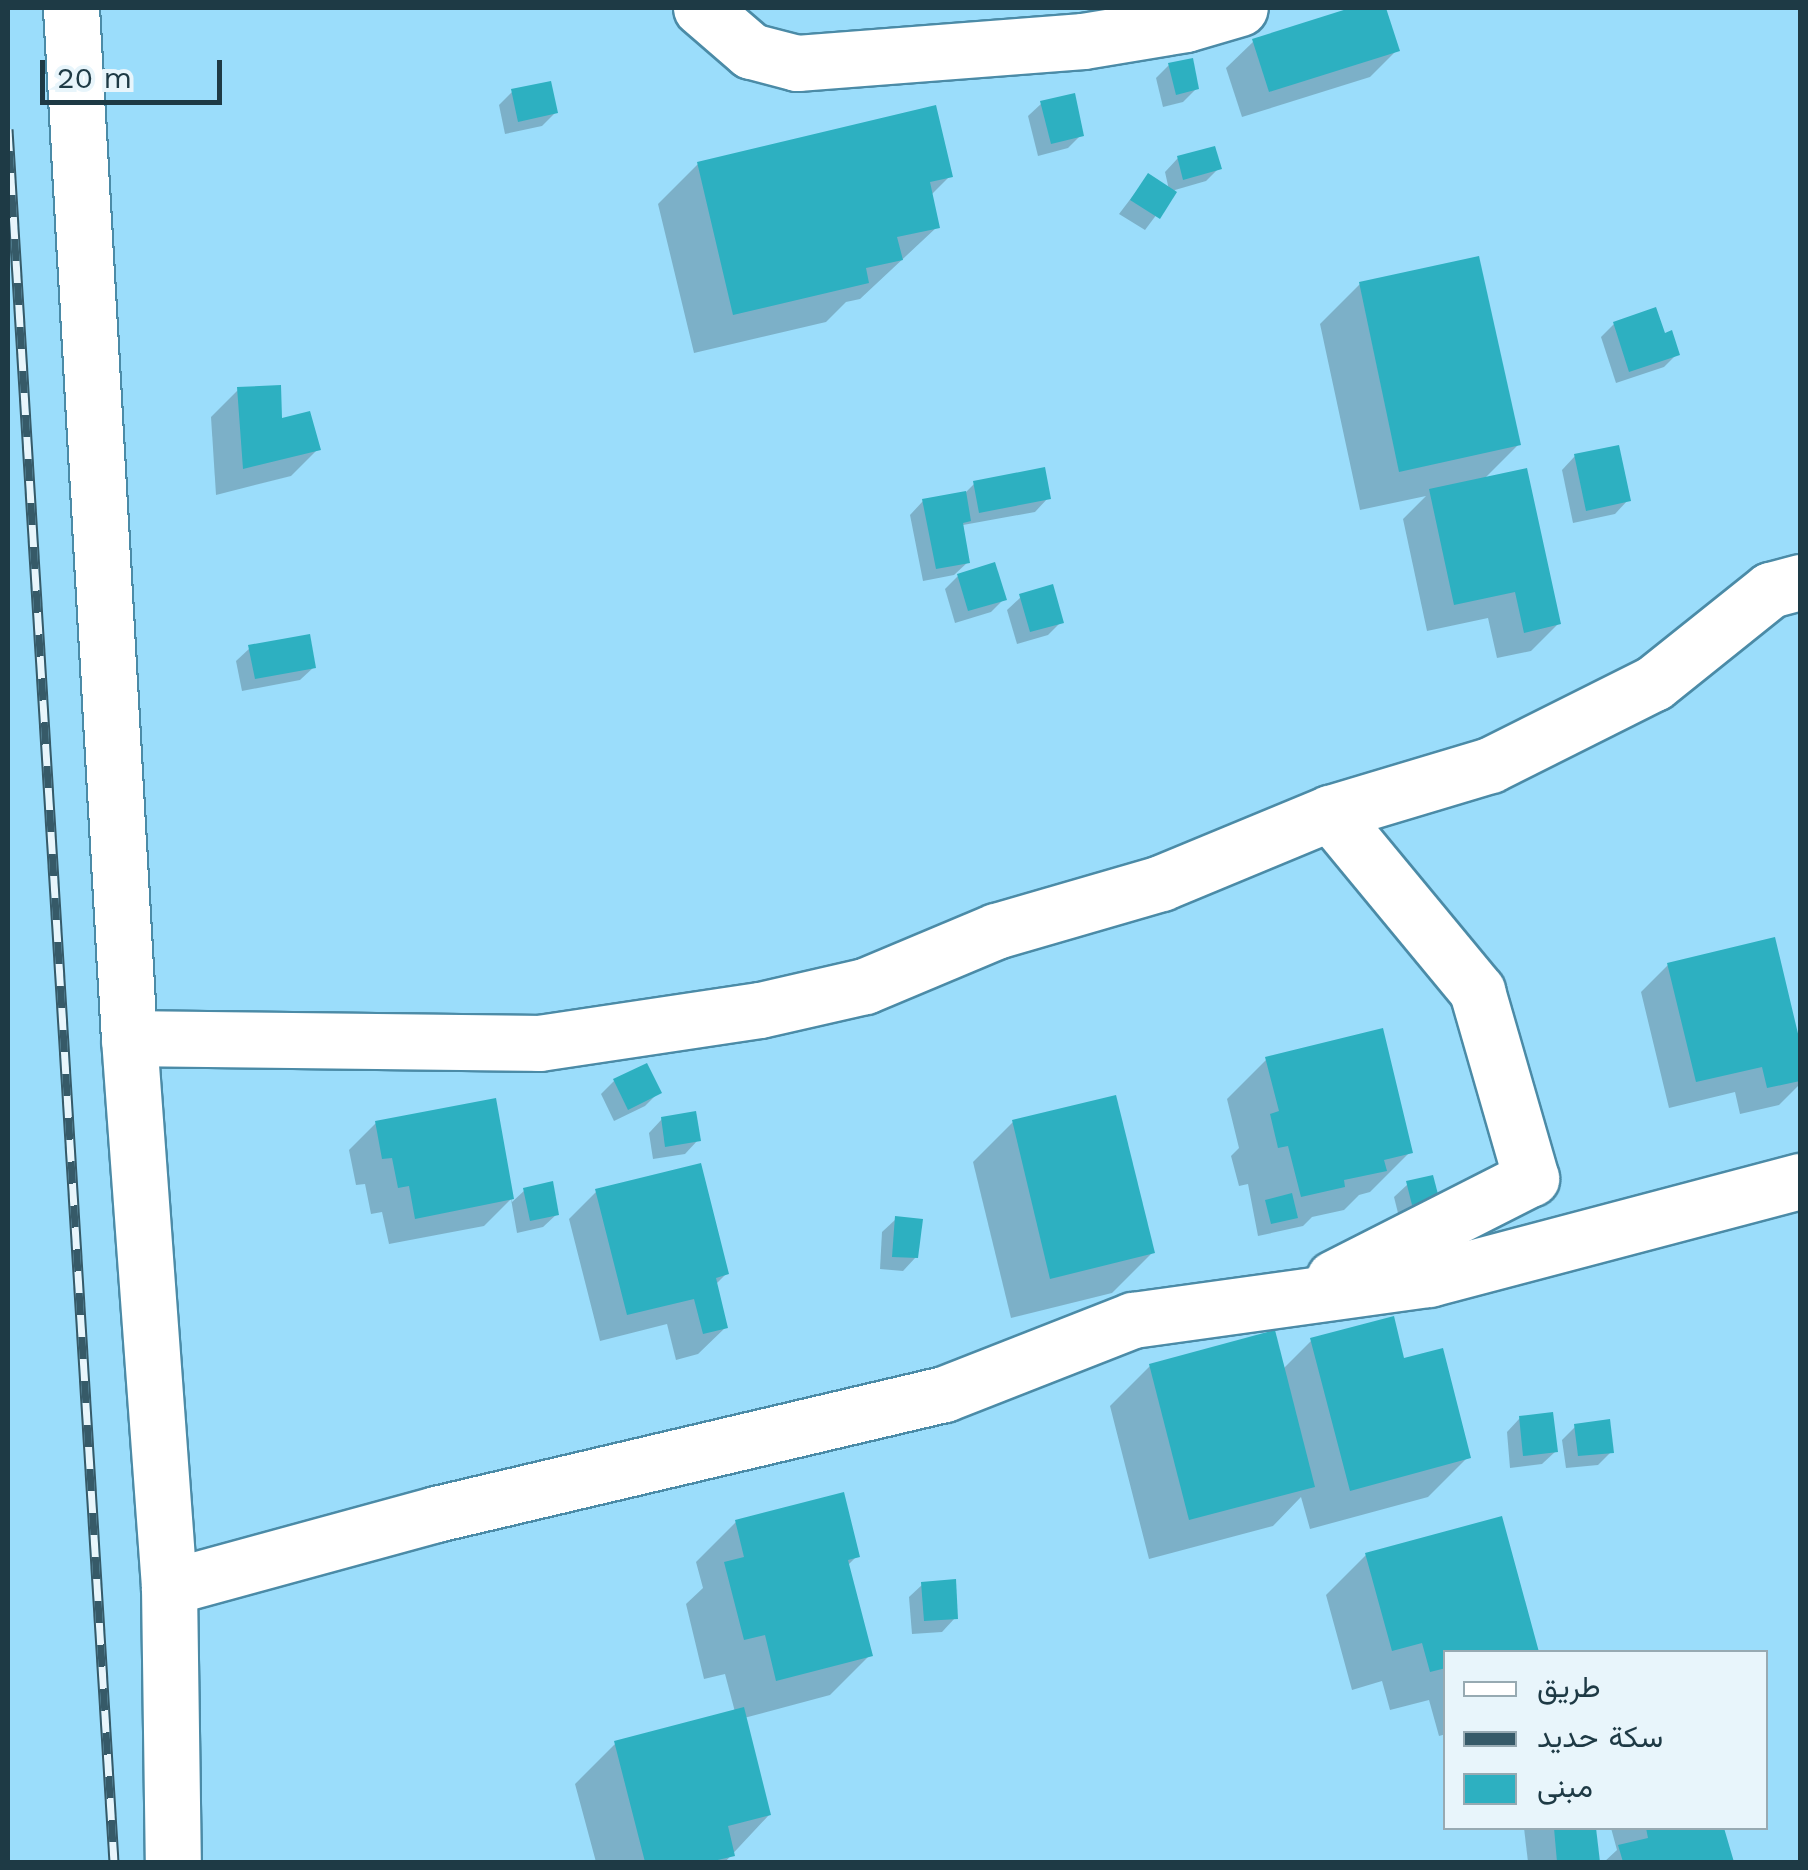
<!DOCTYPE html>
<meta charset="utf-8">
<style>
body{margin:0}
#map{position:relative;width:1808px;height:1870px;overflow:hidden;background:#9bddfb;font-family:"Work Sans",Vazirmatn,sans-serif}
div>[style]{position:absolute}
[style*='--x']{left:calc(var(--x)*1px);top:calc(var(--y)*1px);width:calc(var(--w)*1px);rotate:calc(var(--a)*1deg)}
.shadow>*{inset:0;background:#0003}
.building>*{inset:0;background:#2db0c1}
.roads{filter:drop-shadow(2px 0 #4b8ba7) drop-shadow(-2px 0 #4b8ba7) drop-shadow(0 2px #4b8ba7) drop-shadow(0 -2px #4b8ba7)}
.minor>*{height:55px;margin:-27.5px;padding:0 27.5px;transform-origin:27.5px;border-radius:27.5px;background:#fff}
.rail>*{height:11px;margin-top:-5.5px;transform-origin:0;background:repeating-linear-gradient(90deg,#e8f5fb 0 22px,#365a68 0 44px);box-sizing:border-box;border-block:2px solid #365a68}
span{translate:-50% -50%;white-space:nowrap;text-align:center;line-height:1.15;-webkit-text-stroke:9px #e8f5fb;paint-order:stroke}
.frame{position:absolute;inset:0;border:10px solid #1e3a45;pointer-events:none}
.legend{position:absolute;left:1443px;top:1650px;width:325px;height:180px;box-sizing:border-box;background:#e8f5fb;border:2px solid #97aab2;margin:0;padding:12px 18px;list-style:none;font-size:30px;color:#1e3a45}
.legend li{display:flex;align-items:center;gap:20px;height:50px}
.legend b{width:50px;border:2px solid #97aab2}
.scale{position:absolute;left:40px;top:60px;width:182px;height:45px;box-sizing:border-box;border:5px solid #1e3a45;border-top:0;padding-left:12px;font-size:30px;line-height:35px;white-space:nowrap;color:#1e3a45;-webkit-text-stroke:8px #e8f5fb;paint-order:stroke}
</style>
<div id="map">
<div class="shadow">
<div style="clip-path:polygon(1358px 8px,1383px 8px,1397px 50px,1370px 77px,1242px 117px,1226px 68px,1254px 41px)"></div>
<div style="clip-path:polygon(1169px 65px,1197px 88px,1183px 102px,1163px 107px,1156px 78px)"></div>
<div style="clip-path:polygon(512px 92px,556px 112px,542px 126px,505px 134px,499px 105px)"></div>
<div style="clip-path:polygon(1042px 103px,1081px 135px,1068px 148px,1038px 156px,1028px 116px)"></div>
<div style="clip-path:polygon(1178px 158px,1219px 168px,1206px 181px,1175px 190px,1145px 230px,1119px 214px,1148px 176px,1169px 190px,1165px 172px)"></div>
<div style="clip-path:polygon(698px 164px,950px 176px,930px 196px,937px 227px,860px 299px,846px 302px,826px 322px,694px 353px,658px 204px)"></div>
<div style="clip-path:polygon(1360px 284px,1518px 445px,1483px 480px,1558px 624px,1531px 651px,1497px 658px,1488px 618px,1427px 631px,1403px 519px,1426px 496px,1360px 510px,1320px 324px)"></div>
<div style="clip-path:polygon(1614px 324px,1663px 336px,1677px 354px,1664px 367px,1616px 383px,1601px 337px)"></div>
<div style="clip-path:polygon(238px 390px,318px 449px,291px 476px,216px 495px,211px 417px)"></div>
<div style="clip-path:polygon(1575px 456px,1628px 500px,1615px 514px,1573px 523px,1562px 470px)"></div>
<div style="clip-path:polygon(974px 484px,1048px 498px,1035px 512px,963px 525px,968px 562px,954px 575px,923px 581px,910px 515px,923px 501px,964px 494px)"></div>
<div style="clip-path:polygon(958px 576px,1004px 599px,991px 612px,955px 623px,945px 589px)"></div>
<div style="clip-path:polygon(1021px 597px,1061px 622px,1048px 635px,1017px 644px,1007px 610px)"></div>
<div style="clip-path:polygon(250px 648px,314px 667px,300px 680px,242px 691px,236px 661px)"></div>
<div style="clip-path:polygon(1773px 940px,1800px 1053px,1800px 1084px,1779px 1105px,1740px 1114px,1735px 1092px,1669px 1108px,1641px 992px,1668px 965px)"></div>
<div style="clip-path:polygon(1267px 1059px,1410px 1152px,1370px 1192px,1359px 1195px,1344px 1210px,1312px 1217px,1303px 1226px,1258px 1236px,1248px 1184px,1239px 1186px,1231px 1156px,1239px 1148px,1227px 1099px)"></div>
<div style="clip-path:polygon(614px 1081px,659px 1092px,645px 1106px,614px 1121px,601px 1094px)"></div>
<div style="clip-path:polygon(494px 1101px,512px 1202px,525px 1190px,557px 1214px,543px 1227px,517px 1233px,511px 1199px,484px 1226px,389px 1244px,382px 1212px,371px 1214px,365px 1184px,356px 1185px,349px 1150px,376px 1123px)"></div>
<div style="clip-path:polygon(662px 1119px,698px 1140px,685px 1154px,653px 1159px,649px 1133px)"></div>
<div style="clip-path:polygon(1013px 1122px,1152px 1253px,1112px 1293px,1011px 1318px,973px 1162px)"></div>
<div style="clip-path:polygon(1408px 1184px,1436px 1197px,1399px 1217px,1394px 1197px)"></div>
<div style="clip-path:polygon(596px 1192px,726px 1274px,715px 1285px,726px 1327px,698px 1354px,676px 1360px,667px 1324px,600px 1341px,569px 1219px)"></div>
<div style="clip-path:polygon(896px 1219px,916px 1257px,903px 1271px,880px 1269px,882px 1232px)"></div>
<div style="clip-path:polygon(1311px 1341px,1402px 1361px,1468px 1457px,1428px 1497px,1310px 1529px,1301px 1497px,1273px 1526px,1149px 1559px,1110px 1406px,1150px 1366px,1283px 1369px)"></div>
<div style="clip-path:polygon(1520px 1418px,1556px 1451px,1542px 1464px,1510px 1468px,1507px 1432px)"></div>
<div style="clip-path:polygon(1576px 1426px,1611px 1452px,1598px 1465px,1566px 1468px,1562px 1440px)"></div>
<div style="clip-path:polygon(1500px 1519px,1537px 1652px,1446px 1652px,1446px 1734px,1439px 1736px,1429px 1700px,1390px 1710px,1382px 1681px,1352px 1690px,1326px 1595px,1366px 1555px)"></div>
<div style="clip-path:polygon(736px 1522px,857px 1556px,847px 1566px,870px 1655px,830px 1695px,744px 1718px,769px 1815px,725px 1862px,596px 1862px,575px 1784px,615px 1744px,735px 1712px,725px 1674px,704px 1679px,686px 1604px,703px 1588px,696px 1562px)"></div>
<div style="clip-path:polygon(923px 1584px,955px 1618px,942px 1632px,912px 1634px,909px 1597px)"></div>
<div style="clip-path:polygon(1524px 1828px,1593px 1828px,1597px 1862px,1528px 1862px)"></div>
<div style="clip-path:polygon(1611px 1828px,1722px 1828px,1731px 1862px,1604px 1862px,1617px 1850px)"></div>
</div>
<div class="building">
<div style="clip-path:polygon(1350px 8px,1386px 8px,1400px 51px,1269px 92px,1252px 39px)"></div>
<div style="clip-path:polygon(1193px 58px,1199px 89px,1176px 95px,1168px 63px)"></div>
<div style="clip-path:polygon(551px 81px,558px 113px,518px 122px,511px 89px)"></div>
<div style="clip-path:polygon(1075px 93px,1084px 136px,1051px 144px,1040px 101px)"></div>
<div style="clip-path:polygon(936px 105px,953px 177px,930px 182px,940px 228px,897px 237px,903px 260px,866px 268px,869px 283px,733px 315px,697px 162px)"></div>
<div style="clip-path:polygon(1215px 146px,1222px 169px,1183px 180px,1177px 156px)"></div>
<div style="clip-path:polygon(1148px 173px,1177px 192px,1160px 219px,1130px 200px)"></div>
<div style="clip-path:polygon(1479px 256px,1521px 445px,1399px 472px,1359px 282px)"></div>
<div style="clip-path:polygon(1656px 307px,1665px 333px,1672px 330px,1680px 355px,1629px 372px,1613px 322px)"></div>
<div style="clip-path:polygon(281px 385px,282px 418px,310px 411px,321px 450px,243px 469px,237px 387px)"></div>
<div style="clip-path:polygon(1619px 445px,1631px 501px,1586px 511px,1574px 454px)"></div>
<div style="clip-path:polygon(1045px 467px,1051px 499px,979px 513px,973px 481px)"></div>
<div style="clip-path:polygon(1527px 468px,1561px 624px,1524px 633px,1515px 592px,1454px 605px,1429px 489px)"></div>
<div style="clip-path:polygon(966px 491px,971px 521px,963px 523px,970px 563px,936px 569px,922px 499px)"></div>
<div style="clip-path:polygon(995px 562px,1007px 600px,968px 611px,957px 574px)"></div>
<div style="clip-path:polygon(1053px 584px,1064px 623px,1030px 632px,1019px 594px)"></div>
<div style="clip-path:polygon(310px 634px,316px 668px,255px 679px,248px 645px)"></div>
<div style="clip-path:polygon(1775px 937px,1800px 1042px,1800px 1081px,1767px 1088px,1762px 1067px,1696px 1082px,1667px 963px)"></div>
<div style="clip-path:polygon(1383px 1028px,1413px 1153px,1384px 1160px,1387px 1171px,1344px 1180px,1345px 1187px,1301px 1197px,1288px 1146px,1278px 1148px,1270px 1114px,1279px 1111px,1265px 1057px)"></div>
<div style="clip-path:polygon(647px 1063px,662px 1093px,628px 1110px,613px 1079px)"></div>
<div style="clip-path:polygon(1116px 1095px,1155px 1253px,1050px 1279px,1012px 1120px)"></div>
<div style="clip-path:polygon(496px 1098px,514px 1199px,415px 1219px,409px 1186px,398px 1188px,392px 1158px,382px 1159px,375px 1121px)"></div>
<div style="clip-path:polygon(696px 1111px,701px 1141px,665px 1147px,661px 1117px)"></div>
<div style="clip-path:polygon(701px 1163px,729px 1274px,716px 1278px,728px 1328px,703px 1334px,694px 1299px,627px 1315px,595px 1189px)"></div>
<div style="clip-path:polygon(1433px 1175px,1439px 1198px,1412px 1205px,1406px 1181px)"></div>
<div style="clip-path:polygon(553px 1181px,559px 1215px,530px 1221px,523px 1188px)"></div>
<div style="clip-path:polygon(1292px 1193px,1298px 1218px,1271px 1224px,1265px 1200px)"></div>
<div style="clip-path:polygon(895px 1216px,923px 1219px,918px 1258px,892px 1257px)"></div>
<div style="clip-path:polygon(1394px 1316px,1404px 1358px,1443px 1348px,1471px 1458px,1350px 1491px,1310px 1338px)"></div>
<div style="clip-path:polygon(1275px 1330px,1315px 1487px,1189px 1520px,1149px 1364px)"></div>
<div style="clip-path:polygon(1553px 1412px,1558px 1452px,1523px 1456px,1519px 1416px)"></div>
<div style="clip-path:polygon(1610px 1419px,1614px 1453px,1578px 1456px,1574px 1424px)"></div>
<div style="clip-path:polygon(844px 1492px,860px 1557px,848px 1560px,873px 1656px,776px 1681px,765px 1635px,744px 1640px,724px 1562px,744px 1557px,735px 1520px)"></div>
<div style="clip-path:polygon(1502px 1516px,1539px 1652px,1446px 1652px,1446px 1668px,1430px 1672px,1422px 1643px,1392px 1651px,1365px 1553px)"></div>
<div style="clip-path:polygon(956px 1579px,958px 1619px,924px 1621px,921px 1582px)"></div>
<div style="clip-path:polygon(744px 1707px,771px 1815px,728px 1826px,735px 1856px,709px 1862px,645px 1862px,614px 1741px)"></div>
<div style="clip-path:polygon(1554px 1828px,1596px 1828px,1600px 1862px,1557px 1862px)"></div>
<div style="clip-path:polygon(1646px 1828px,1724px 1828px,1734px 1862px,1623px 1862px,1618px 1845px,1648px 1838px)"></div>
</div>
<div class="roads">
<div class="minor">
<div style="--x:71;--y:8;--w:1032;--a:86.78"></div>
<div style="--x:129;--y:1038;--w:550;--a:85.83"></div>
<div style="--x:169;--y:1587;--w:275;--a:89.2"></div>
<div style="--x:701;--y:8;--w:66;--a:40.7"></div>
<div style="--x:751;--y:51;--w:48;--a:14.6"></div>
<div style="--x:797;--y:63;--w:287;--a:-4.4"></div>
<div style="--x:1083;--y:41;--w:104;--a:-9.4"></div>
<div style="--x:1186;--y:24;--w:56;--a:-16.5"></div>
<div style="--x:1330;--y:813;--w:231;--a:50.4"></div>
<div style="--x:1477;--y:991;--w:195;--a:73.9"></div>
<div style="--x:1531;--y:1178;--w:221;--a:153.1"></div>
<div style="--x:129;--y:1038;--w:410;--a:0.7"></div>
<div style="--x:539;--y:1043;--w:223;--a:-8.5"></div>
<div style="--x:760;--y:1010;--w:108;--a:-12.9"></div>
<div style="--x:865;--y:986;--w:142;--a:-22.8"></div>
<div style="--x:996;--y:931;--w:172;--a:-16.2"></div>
<div style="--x:1161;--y:883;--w:183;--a:-22.5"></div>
<div style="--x:1330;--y:813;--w:167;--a:-16.7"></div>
<div style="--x:1490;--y:765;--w:183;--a:-26.6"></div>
<div style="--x:1654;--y:683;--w:149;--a:-38.7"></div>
<div style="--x:1770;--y:590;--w:31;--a:-15"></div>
<div style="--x:169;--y:1587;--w:277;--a:-15.3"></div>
<div style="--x:436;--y:1514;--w:522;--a:-13.29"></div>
<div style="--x:944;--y:1394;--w:203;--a:-21.4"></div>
<div style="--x:1133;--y:1320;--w:299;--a:-7.9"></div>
<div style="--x:1429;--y:1279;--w:384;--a:-14.8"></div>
</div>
</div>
<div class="rail">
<div style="--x:8;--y:129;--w:1736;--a:86.5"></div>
</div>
<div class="frame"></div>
<ul class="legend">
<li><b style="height:12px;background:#fff"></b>طريق</li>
<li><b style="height:12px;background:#365a68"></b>سكة حديد</li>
<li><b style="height:28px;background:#2db0c1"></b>مبنى</li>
</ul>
<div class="scale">20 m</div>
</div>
